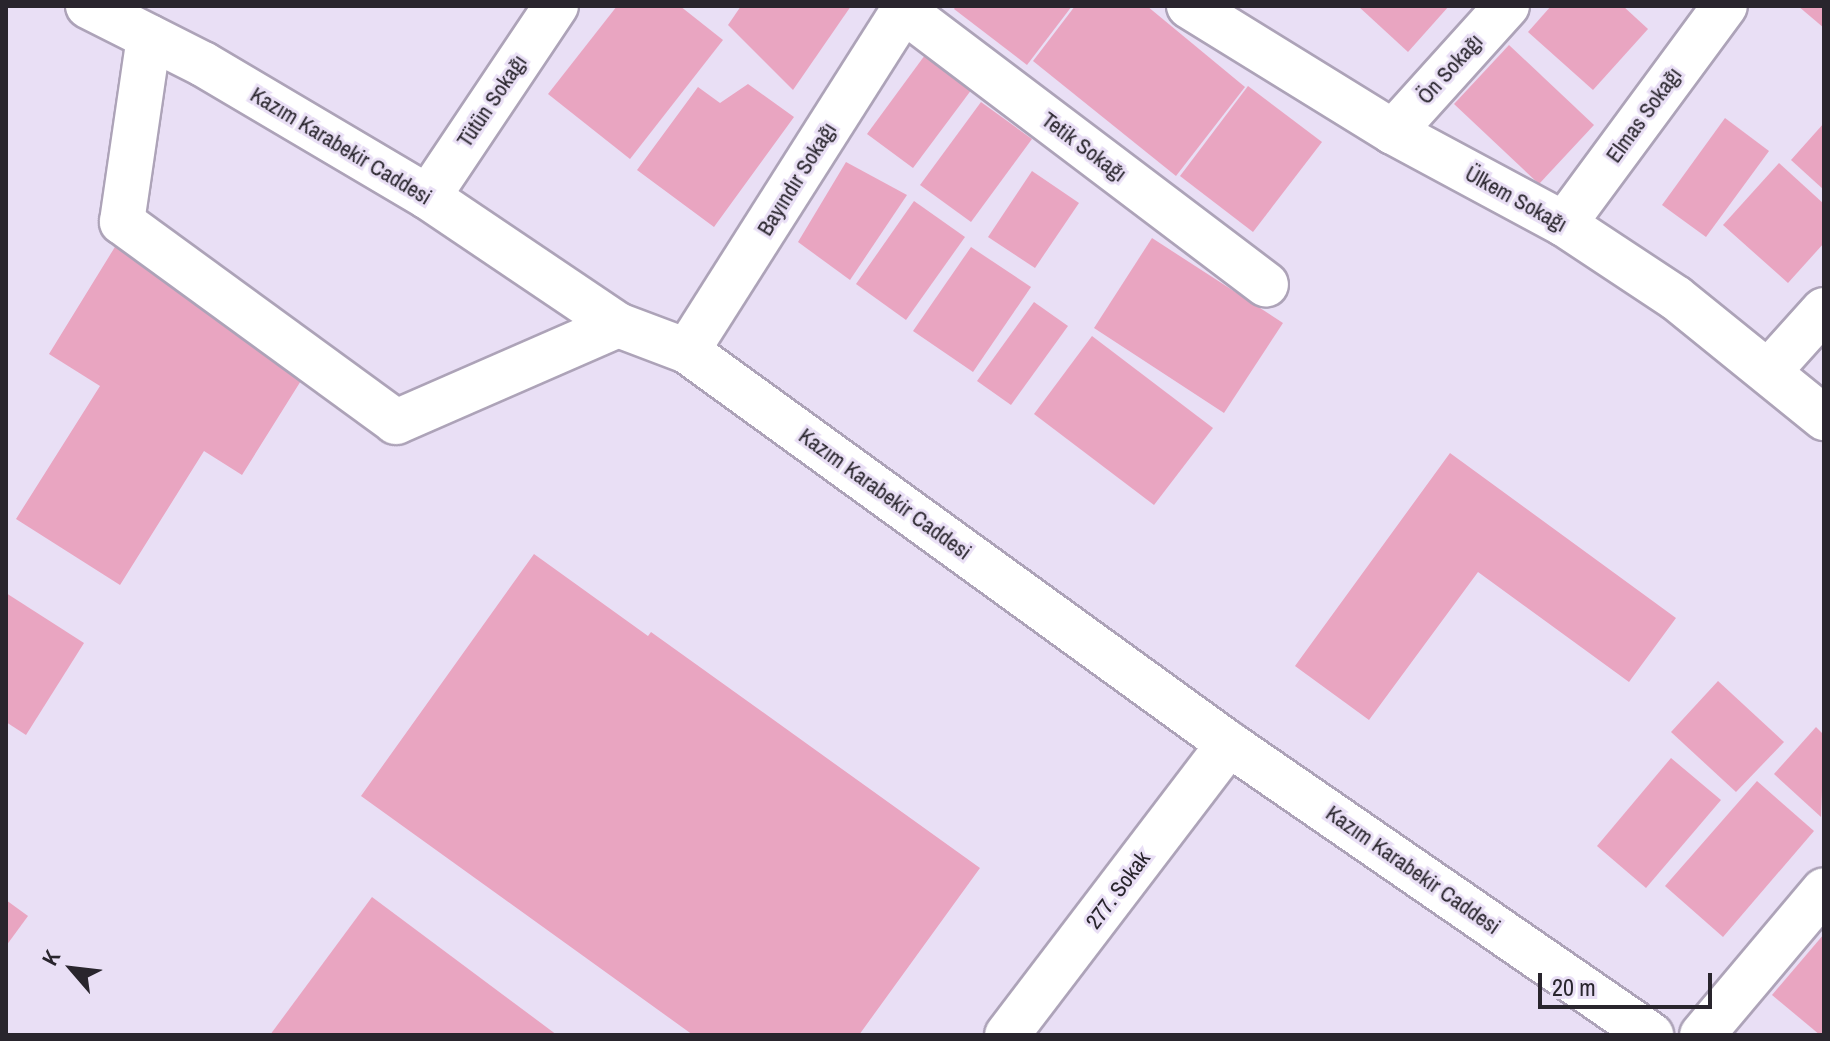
<!DOCTYPE html>
<meta charset="utf-8">
<style>
body{margin:0}
#map{position:relative;width:1830px;height:1041px;overflow:hidden;background:#e9dff5;font-family:"Archivo Narrow",sans-serif}
div>[style]{position:absolute}
[style*='--x']{left:calc(var(--x)*1px);top:calc(var(--y)*1px);width:calc(var(--w)*1px);rotate:calc(var(--a)*1deg)}
.building>*{inset:0;background:#e9a5c1}
.roads{filter:drop-shadow(2px 0 #ada3b8) drop-shadow(-2px 0 #ada3b8) drop-shadow(0 2px #ada3b8) drop-shadow(0 -2px #ada3b8)}
.minor>*{height:44px;margin:-22px;padding:0 22px;transform-origin:22px;border-radius:22px;background:#fff}
.primary>*{height:44px;margin:-22px;padding:0 22px;transform-origin:22px;border-radius:22px;background:#fff}
span{translate:-50% -50%;white-space:nowrap;text-align:center;line-height:1.15;-webkit-text-stroke:6px #e9dff5;paint-order:stroke}
.street-label{font-size:22px;color:#29252d}
.frame{position:absolute;inset:0;border:8px solid #29252d;pointer-events:none}
.north{position:absolute;left:32px;top:929px;width:80px;height:80px;-webkit-text-stroke:6px #e9dff5;paint-order:stroke;rotate:298deg;font-size:22px;font-weight:700;line-height:32px;text-align:center;color:#29252d}
.north::after{content:'';display:block;margin:auto;width:28px;height:36px;background:#29252d;clip-path:polygon(50% 0,100% 100%,50% 72%,0 100%)}
.scale{position:absolute;left:1538px;top:973px;width:174px;height:36px;box-sizing:border-box;border:4px solid #29252d;border-top:0;padding-left:10px;font-size:24px;line-height:28px;white-space:nowrap;color:#29252d;-webkit-text-stroke:6px #e9dff5;paint-order:stroke}
</style>
<div id="map">
<div class="building">
<div style="clip-path:polygon(617px 6px,680px 6px,723px 40px,630px 159px,548px 94px)"></div>
<div style="clip-path:polygon(741px 6px,851px 6px,793px 90px,728px 25px)"></div>
<div style="clip-path:polygon(956px 6px,1072px 6px,1027px 65px,954px 9px)"></div>
<div style="clip-path:polygon(1075px 6px,1147px 6px,1245px 87px,1176px 176px,1033px 61px)"></div>
<div style="clip-path:polygon(1358px 6px,1449px 6px,1408px 52px)"></div>
<div style="clip-path:polygon(1551px 6px,1623px 6px,1648px 29px,1593px 90px,1528px 32px)"></div>
<div style="clip-path:polygon(1798px 6px,1824px 6px,1824px 28px)"></div>
<div style="clip-path:polygon(1509px 45px,1594px 125px,1539px 184px,1454px 104px)"></div>
<div style="clip-path:polygon(925px 55px,972px 89px,913px 168px,867px 134px)"></div>
<div style="clip-path:polygon(748px 84px,794px 117px,714px 227px,637px 170px,698px 87px,720px 103px)"></div>
<div style="clip-path:polygon(1248px 86px,1322px 142px,1253px 232px,1180px 176px)"></div>
<div style="clip-path:polygon(981px 102px,1032px 139px,971px 222px,920px 185px)"></div>
<div style="clip-path:polygon(1725px 118px,1769px 151px,1706px 237px,1662px 205px)"></div>
<div style="clip-path:polygon(1824px 123px,1824px 190px,1791px 160px)"></div>
<div style="clip-path:polygon(846px 162px,907px 195px,850px 280px,798px 242px)"></div>
<div style="clip-path:polygon(1779px 163px,1824px 204px,1824px 243px,1788px 283px,1723px 225px)"></div>
<div style="clip-path:polygon(1032px 171px,1079px 203px,1035px 268px,988px 237px)"></div>
<div style="clip-path:polygon(914px 201px,965px 237px,906px 320px,856px 284px)"></div>
<div style="clip-path:polygon(126px 229px,319px 352px,242px 475px,204px 451px,120px 585px,16px 519px,100px 386px,49px 354px)"></div>
<div style="clip-path:polygon(1152px 238px,1283px 323px,1224px 413px,1094px 328px)"></div>
<div style="clip-path:polygon(971px 247px,1031px 287px,973px 372px,913px 331px)"></div>
<div style="clip-path:polygon(1034px 302px,1068px 326px,1011px 405px,977px 381px)"></div>
<div style="clip-path:polygon(1092px 336px,1213px 428px,1154px 505px,1034px 414px)"></div>
<div style="clip-path:polygon(1450px 453px,1676px 618px,1629px 682px,1478px 572px,1369px 720px,1295px 666px)"></div>
<div style="clip-path:polygon(534px 554px,648px 636px,651px 632px,980px 868px,859px 1035px,693px 1035px,361px 796px)"></div>
<div style="clip-path:polygon(6px 593px,84px 643px,26px 735px,6px 722px)"></div>
<div style="clip-path:polygon(1718px 681px,1784px 742px,1736px 792px,1671px 732px)"></div>
<div style="clip-path:polygon(1816px 727px,1824px 735px,1821px 817px,1774px 774px)"></div>
<div style="clip-path:polygon(1671px 758px,1721px 800px,1646px 888px,1597px 846px)"></div>
<div style="clip-path:polygon(1757px 781px,1814px 831px,1723px 937px,1665px 886px)"></div>
<div style="clip-path:polygon(372px 897px,557px 1035px,270px 1035px)"></div>
<div style="clip-path:polygon(6px 900px,28px 916px,6px 946px)"></div>
<div style="clip-path:polygon(1824px 934px,1824px 1035px,1820px 1035px,1772px 995px)"></div>
</div>
<div class="roads">
<div class="minor">
<div style="--x:1189;--y:6;--w:240;--a:31.7"></div>
<div style="--x:1393;--y:132;--w:194;--a:28.3"></div>
<div style="--x:1564;--y:224;--w:134;--a:33.5"></div>
<div style="--x:1676;--y:298;--w:191;--a:39"></div>
<div style="--x:903;--y:10;--w:455;--a:37.1"></div>
<div style="--x:149;--y:37;--w:187;--a:98.3"></div>
<div style="--x:122;--y:222;--w:339;--a:36.1"></div>
<div style="--x:396;--y:422;--w:242;--a:-23.6"></div>
<div style="--x:1393;--y:132;--w:170;--a:-47.9"></div>
<div style="--x:428;--y:197;--w:230;--a:-56.2"></div>
<div style="--x:1564;--y:224;--w:271;--a:-53.6"></div>
<div style="--x:687;--y:351;--w:409;--a:-57.6"></div>
<div style="--x:1769;--y:371;--w:82;--a:-48"></div>
<div style="--x:1007;--y:1035;--w:366;--a:-52.7"></div>
<div style="--x:1702;--y:1035;--w:189;--a:-49.9"></div>
</div>
<div class="primary">
<div style="--x:88;--y:6;--w:129;--a:26.8"></div>
<div style="--x:203;--y:64;--w:261;--a:30.6"></div>
<div style="--x:428;--y:197;--w:229;--a:34"></div>
<div style="--x:618;--y:325;--w:74;--a:20.6"></div>
<div style="--x:687;--y:351;--w:669;--a:35.95"></div>
<div style="--x:1229;--y:744;--w:513;--a:34.59"></div>
</div>
</div>
<div class="street-label">
<span style="left:1450px;top:69px;rotate:-48deg">Ön Sokağı</span>
<span style="left:492px;top:101px;rotate:-56deg">Tütün Sokağı</span>
<span style="left:1644px;top:115px;rotate:-54deg">Elmas Sokağı</span>
<span style="left:341px;top:146px;rotate:31deg">Kazım Karabekir Caddesi</span>
<span style="left:1084px;top:147px;rotate:37deg">Tetik Sokağı</span>
<span style="left:797px;top:179px;rotate:-58deg">Bayındır Sokağı</span>
<span style="left:1516px;top:199px;rotate:29deg">Ülkem Sokağı</span>
<span style="left:885px;top:494px;rotate:36deg">Kazım Karabekir Caddesi</span>
<span style="left:1413px;top:870px;rotate:35deg">Kazım Karabekir Caddesi</span>
<span style="left:1118px;top:890px;rotate:-53deg">277. Sokak</span>
</div>
<div class="frame"></div>
<div class="north">K</div>
<div class="scale">20 m</div>
</div>
